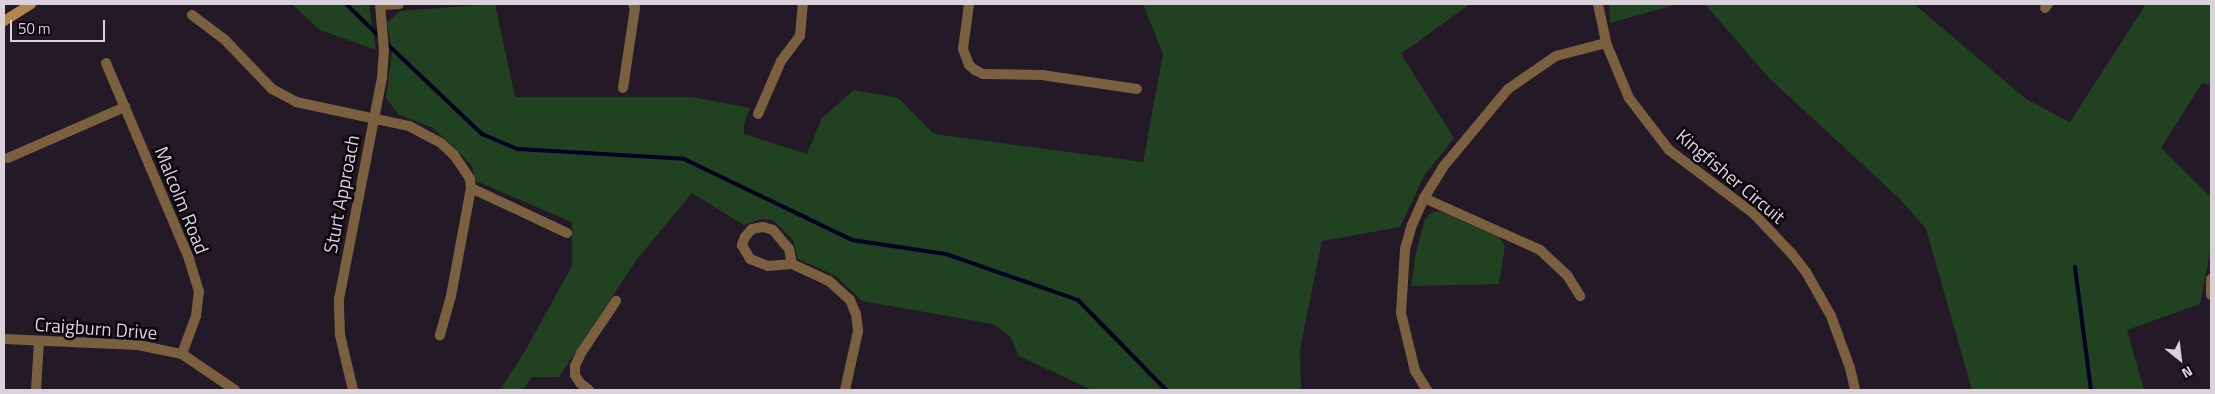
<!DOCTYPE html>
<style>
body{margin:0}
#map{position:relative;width:2215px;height:394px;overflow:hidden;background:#241a27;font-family:"Titillium Web",sans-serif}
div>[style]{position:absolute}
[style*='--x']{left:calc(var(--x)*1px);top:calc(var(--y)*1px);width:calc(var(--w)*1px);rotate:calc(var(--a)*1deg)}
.green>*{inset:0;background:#214221}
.stream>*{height:4px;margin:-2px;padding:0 2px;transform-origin:2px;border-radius:2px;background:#000422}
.minor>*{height:10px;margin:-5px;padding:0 5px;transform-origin:5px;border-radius:5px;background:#7b603f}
.secondary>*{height:10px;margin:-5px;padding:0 5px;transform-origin:5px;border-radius:5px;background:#b1864f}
span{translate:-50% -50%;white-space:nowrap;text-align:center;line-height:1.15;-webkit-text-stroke:5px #0b070c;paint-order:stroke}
.street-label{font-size:19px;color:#d9d2db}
.frame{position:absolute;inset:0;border:5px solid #d9d2db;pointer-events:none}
.north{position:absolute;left:2155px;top:334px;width:50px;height:50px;-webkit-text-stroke:4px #0b070c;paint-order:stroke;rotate:151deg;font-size:14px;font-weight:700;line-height:20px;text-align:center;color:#d9d2db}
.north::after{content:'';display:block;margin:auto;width:18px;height:22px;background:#d9d2db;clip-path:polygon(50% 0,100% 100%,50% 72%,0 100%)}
.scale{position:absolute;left:10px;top:20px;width:95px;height:22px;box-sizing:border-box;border:2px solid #d9d2db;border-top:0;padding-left:6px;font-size:15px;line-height:18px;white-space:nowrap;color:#d9d2db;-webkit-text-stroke:4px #0b070c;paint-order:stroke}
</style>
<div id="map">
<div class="green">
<div style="clip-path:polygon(292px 4px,369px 4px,376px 50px,320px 30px)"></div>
<div style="clip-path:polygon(495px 4px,515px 97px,692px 97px,750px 108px,744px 125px,744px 134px,807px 154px,822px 118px,854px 90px,898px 98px,934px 134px,1143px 162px,1163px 54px,1143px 4px,1470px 4px,1401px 54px,1454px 138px,1424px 176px,1400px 227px,1322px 241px,1300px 349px,1301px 390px,1092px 390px,1019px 356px,1010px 336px,993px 324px,862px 301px,836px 276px,798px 259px,793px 240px,773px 220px,761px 219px,744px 225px,692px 193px,637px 259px,559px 377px,532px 377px,523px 390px,500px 390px,525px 351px,572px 266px,572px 222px,476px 181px,472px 166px,452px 145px,433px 128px,398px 114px,386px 98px,392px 52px,387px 23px,400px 11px)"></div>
<div style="clip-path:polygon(1609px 4px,1678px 4px,1610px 23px)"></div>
<div style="clip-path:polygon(1705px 4px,1914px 4px,2026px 99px,2070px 122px,2146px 4px,2211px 4px,2211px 85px,2202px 83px,2161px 148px,2211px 197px,2211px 247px,2200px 304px,2127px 330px,2144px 390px,1972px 390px,1926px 229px,1900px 199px,1769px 78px)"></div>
<div style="clip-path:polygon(1440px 211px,1499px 237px,1505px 246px,1499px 284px,1411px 286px,1416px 253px,1425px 219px,1432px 212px)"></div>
</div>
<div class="stream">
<div style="--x:346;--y:4;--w:47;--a:44.1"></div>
<div style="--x:385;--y:42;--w:134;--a:43.5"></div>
<div style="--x:482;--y:134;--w:39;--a:23"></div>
<div style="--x:518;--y:149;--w:166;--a:3.4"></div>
<div style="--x:684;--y:159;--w:187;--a:25.7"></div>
<div style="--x:852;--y:240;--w:95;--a:8.5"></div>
<div style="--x:946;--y:254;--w:140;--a:19.2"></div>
<div style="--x:1078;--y:300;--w:126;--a:45.6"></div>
<div style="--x:2075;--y:267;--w:124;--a:82.6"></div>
</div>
<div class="minor">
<div style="--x:969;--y:4;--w:45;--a:97.6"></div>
<div style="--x:963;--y:49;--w:17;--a:69"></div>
<div style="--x:969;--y:65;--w:8;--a:40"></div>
<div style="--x:975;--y:70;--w:9;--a:27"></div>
<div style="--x:983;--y:74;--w:59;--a:1"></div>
<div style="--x:1042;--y:75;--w:96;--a:8.4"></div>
<div style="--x:1598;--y:4;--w:40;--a:78"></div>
<div style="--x:1606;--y:43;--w:60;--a:67.3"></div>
<div style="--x:1629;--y:98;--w:66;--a:52.4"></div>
<div style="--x:1669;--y:150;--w:105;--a:36.9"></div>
<div style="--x:1753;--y:213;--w:57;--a:46.4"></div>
<div style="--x:1792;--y:254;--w:23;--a:52"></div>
<div style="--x:1806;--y:272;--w:51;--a:60.4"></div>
<div style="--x:1831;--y:316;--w:55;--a:69.9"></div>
<div style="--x:1850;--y:368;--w:23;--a:77"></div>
<div style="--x:381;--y:5;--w:18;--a:-3"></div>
<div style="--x:2045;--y:8;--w:5;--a:-53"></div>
<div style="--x:192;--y:15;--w:41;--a:37.1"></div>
<div style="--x:225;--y:40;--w:68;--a:46.2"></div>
<div style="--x:272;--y:89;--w:27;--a:28"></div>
<div style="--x:296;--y:102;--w:116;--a:12"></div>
<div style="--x:409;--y:126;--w:36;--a:28"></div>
<div style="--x:441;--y:143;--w:18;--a:43"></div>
<div style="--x:454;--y:155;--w:29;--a:56"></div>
<div style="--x:470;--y:179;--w:9;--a:84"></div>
<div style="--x:471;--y:188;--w:110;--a:100.5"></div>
<div style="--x:451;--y:296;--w:41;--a:105.8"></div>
<div style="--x:106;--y:63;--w:213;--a:67"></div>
<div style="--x:189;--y:259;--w:34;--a:73"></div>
<div style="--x:199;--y:291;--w:25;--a:97"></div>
<div style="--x:196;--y:316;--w:40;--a:110.2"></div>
<div style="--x:623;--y:88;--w:81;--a:-81.5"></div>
<div style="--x:635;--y:8;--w:4;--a:-117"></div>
<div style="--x:758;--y:114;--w:58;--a:-66.5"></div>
<div style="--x:781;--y:61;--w:31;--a:-53"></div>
<div style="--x:800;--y:36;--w:32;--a:-85"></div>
<div style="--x:8;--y:158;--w:128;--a:-23.6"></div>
<div style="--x:471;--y:188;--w:106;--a:25.1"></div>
<div style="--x:1424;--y:198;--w:127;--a:24.1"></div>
<div style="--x:1540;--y:250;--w:37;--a:43"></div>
<div style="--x:1567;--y:275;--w:25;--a:58"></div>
<div style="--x:792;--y:264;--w:15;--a:-101"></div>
<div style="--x:789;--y:249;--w:25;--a:-130"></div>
<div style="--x:773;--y:230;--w:10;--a:-163"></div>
<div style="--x:763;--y:227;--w:11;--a:170"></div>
<div style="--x:752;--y:229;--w:11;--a:131"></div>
<div style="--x:745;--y:237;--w:9;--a:111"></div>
<div style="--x:742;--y:245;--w:16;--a:60"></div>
<div style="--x:750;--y:259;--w:19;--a:21"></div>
<div style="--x:768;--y:266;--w:24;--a:-5"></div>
<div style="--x:792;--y:264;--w:41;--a:24.7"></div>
<div style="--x:829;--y:281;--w:28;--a:42"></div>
<div style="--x:850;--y:300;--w:15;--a:67"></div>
<div style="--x:856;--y:314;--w:17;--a:83"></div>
<div style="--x:858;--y:331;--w:60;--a:102.4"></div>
<div style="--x:2211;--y:279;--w:16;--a:90"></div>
<div style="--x:4;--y:339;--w:134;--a:2.6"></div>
<div style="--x:138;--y:345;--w:45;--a:11.6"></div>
<div style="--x:182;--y:354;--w:64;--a:34.2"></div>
<div style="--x:36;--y:390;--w:49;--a:-86.5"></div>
<div style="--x:353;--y:390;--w:57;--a:-103.3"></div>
<div style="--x:340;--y:335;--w:36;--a:-92"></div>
<div style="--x:339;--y:299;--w:225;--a:-79"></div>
<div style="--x:382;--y:78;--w:27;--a:-86"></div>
<div style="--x:384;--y:51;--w:47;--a:-94.9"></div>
<div style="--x:589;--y:390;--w:11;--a:-142"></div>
<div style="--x:580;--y:383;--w:9;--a:-122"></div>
<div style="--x:575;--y:375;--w:9;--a:-90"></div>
<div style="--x:575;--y:366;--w:14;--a:-65"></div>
<div style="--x:581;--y:353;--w:63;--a:-56.1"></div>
<div style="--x:1427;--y:390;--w:22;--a:-122"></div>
<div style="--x:1415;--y:371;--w:60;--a:-103.6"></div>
<div style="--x:1401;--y:313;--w:64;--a:-86.4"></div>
<div style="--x:1405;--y:249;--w:25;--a:-74"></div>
<div style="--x:1412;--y:225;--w:30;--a:-66"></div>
<div style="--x:1424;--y:198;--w:36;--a:-58"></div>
<div style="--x:1443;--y:167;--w:102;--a:-50.2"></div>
<div style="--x:1508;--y:89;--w:58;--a:-34.5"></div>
<div style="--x:1556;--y:56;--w:52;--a:-14.6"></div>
</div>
<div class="secondary">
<div style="--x:4;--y:21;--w:32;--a:-32"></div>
</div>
<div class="street-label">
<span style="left:1731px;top:176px;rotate:40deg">Kingfisher Circuit</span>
<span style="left:341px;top:194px;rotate:-79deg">Sturt Approach</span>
<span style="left:182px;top:200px;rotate:68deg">Malcolm Road</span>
<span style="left:96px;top:328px;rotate:4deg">Craigburn Drive</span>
</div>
<div class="frame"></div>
<div class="north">N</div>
<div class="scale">50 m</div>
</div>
